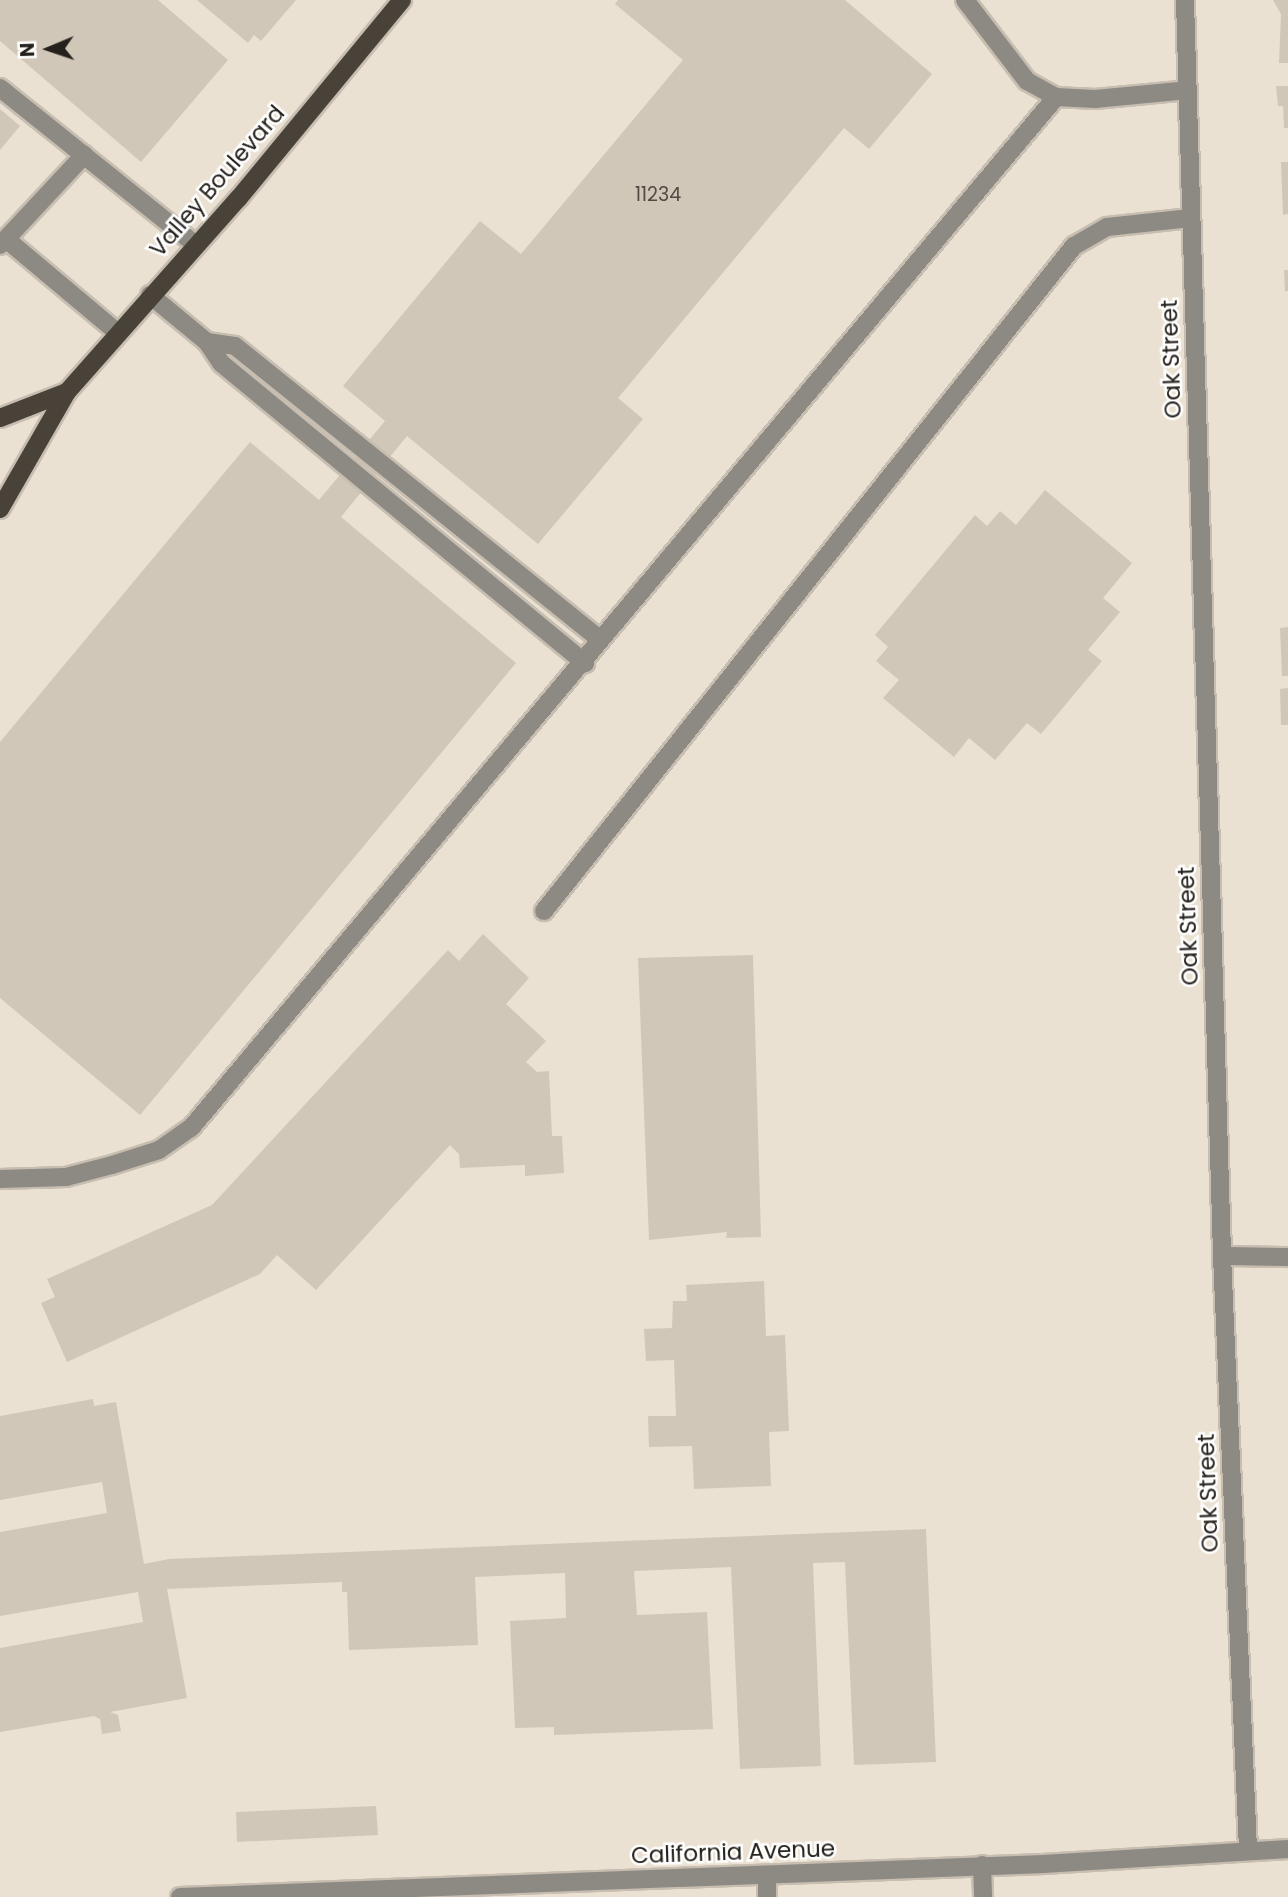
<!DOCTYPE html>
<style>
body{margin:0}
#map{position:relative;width:1288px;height:1897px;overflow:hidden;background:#ebe1d2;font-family:Poppins,sans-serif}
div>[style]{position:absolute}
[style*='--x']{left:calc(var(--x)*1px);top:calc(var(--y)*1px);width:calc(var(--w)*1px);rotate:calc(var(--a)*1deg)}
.building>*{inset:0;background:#d1c7b9}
.roads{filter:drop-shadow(2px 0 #c7beb1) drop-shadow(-2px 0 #c7beb1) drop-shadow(0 2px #c7beb1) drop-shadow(0 -2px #c7beb1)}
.service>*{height:18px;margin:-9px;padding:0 9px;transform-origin:9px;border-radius:9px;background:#8d8983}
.minor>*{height:18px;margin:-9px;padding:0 9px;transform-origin:9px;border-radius:9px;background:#8d8983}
.primary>*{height:18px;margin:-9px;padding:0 9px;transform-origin:9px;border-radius:9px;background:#494238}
span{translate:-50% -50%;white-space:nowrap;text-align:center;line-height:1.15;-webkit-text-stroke:5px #fff;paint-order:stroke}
.number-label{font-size:19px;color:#4f4a42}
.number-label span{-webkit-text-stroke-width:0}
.street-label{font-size:23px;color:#24201b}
.north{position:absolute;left:14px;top:14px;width:70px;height:70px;-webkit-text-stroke:5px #fff;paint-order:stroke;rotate:268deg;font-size:19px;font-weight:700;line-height:28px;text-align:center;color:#24201b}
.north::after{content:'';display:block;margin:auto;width:24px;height:32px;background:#24201b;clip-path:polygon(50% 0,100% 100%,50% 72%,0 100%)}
</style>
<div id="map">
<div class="building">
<div style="clip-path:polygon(0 0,158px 0,228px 60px,141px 162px,0 41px)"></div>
<div style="clip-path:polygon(197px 0,296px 0,261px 41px,254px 35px,248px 43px)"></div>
<div style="clip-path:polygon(618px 0,845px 0,932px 74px,869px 149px,844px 128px,618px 398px,643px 419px,538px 544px,407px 436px,341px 517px,516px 663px,140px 1115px,0 998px,0 742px,250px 442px,319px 500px,385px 421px,343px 386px,480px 221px,521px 254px,683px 60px,615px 4px)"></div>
<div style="clip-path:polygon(1273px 0,1288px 0,1288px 63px,1279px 63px,1281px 14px)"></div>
<div style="clip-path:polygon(1276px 86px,1288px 86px,1288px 128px,1284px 128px,1283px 106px,1278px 106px)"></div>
<div style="clip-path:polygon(0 109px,20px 126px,0 150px)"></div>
<div style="clip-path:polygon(1281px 162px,1288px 162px,1288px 214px,1283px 215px)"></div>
<div style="clip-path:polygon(1284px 270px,1288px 270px,1288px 291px,1285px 291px)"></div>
<div style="clip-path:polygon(1045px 490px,1132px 563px,1103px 598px,1120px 612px,1088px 650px,1102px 661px,1041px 734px,1027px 723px,995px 760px,969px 738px,954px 757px,883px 698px,899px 680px,876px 661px,888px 647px,875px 635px,975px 515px,987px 526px,1000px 511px,1016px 525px)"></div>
<div style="clip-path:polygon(1288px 627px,1288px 676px,1282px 676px,1280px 628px)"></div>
<div style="clip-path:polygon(1288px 688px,1288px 725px,1281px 725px,1280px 689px)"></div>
<div style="clip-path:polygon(483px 934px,529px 978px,506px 1004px,546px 1041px,526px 1062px,537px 1072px,549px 1071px,552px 1136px,562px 1136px,564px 1173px,525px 1176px,525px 1165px,460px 1168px,459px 1154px,450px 1145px,316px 1290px,277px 1255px,260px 1274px,67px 1362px,41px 1303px,55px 1297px,47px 1279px,212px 1205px,448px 950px,459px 961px)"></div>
<div style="clip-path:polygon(753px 955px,761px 1237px,726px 1238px,727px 1232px,649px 1240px,638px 958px)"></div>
<div style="clip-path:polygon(764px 1281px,766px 1336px,785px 1335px,789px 1431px,769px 1432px,771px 1486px,694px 1489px,692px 1446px,649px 1447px,648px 1416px,676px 1416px,674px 1360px,646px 1361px,644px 1329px,672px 1328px,673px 1301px,687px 1301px,686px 1285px)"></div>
<div style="clip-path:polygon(93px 1399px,94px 1406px,116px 1402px,144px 1564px,169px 1559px,926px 1529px,936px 1762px,854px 1765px,845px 1562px,813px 1563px,821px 1766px,740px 1769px,731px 1567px,634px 1571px,637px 1615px,707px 1612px,713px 1729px,554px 1735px,554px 1727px,515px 1728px,510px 1621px,566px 1618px,565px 1573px,475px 1577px,478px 1645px,349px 1650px,347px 1592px,342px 1592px,342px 1582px,167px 1589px,187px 1698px,110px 1712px,118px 1715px,121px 1731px,102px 1734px,100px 1719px,94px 1716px,0 1732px,0 1648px,143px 1622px,138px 1592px,0 1616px,0 1532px,107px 1513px,102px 1482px,0 1500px,0 1416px)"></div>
<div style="clip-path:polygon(376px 1806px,378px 1835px,237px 1842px,236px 1812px)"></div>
</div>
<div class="roads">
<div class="service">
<div style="--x:965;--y:0;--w:102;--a:52.6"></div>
<div style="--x:1027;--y:81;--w:33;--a:29"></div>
<div style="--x:1056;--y:97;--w:39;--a:3"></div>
<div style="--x:1095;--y:99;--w:93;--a:-5.5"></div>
<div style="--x:0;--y:88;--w:251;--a:38.7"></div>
<div style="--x:6;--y:239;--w:115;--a:-47.1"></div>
<div style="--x:0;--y:245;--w:8;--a:-45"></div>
<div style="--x:6;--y:239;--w:146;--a:40"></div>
<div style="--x:150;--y:295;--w:74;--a:39.5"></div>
<div style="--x:207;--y:342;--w:25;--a:56"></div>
<div style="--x:221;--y:363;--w:472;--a:39.5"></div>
<div style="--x:207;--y:342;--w:28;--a:8"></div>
<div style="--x:235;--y:346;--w:469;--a:38.8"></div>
<div style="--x:544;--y:911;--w:850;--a:-51.45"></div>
<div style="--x:1074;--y:246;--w:38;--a:-30"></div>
<div style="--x:1107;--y:227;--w:84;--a:-6.1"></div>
<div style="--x:0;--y:1179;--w:66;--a:-1.7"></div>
<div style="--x:66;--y:1177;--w:48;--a:-14.6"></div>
<div style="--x:112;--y:1165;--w:49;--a:-17.7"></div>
<div style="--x:159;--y:1150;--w:39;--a:-35"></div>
<div style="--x:191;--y:1128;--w:1346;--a:-50"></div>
</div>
<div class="minor">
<div style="--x:1185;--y:0;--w:1257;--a:88.31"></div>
<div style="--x:1222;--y:1256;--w:595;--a:87.49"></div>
<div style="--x:1222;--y:1256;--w:66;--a:0.9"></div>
<div style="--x:982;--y:1865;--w:32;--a:88"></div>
<div style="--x:767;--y:1876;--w:21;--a:90"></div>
<div style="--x:180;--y:1897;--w:865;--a:-2.19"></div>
<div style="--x:1044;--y:1864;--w:244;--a:-3.5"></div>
</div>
<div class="primary">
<div style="--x:0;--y:418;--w:72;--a:-21.2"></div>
<div style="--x:0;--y:509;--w:135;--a:-60.2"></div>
<div style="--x:67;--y:392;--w:258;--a:-48.5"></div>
<div style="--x:238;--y:199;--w:258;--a:-50.5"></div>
</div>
</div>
<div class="number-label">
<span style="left:658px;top:195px">11234</span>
</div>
<div class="street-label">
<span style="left:217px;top:181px;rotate:-49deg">Valley Boulevard</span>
<span style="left:1171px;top:359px;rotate:-92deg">Oak Street</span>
<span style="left:1188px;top:926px;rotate:-92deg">Oak Street</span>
<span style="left:1208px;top:1493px;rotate:-92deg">Oak Street</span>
<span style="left:733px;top:1852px;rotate:-2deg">California Avenue</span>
</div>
<div class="north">N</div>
</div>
